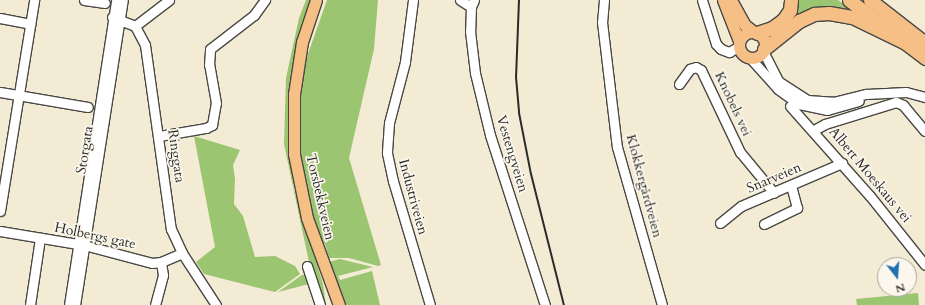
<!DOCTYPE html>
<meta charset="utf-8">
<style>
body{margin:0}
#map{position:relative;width:925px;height:305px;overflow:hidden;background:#f3ebd4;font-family:Cardo,serif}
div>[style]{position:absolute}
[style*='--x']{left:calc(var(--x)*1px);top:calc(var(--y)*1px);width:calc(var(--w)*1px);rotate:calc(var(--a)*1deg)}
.green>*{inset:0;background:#9cc572}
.roads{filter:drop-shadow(1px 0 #494844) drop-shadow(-1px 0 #494844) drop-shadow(0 1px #494844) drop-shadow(0 -1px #494844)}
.minor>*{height:9px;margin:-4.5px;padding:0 4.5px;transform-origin:4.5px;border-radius:4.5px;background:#fff}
.major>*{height:11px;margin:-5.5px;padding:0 5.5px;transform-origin:5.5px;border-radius:5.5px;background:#f5bf86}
.major>.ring{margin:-5.5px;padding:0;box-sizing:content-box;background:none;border:11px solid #f5bf86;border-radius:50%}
.highway>*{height:13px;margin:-6.5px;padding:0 6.5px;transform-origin:6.5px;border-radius:6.5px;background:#f5bf86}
.rail>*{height:2px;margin:-1px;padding:0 1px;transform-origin:1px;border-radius:1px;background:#2b2b2b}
span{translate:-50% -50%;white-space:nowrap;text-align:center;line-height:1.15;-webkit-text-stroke:3.5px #fbf7ec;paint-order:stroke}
.street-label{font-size:14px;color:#2b2b2b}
.north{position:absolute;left:877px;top:257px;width:40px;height:40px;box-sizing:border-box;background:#fbf7ec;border:1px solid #a8a59f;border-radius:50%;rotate:163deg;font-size:11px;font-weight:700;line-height:16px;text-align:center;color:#2b2b2b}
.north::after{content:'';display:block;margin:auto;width:14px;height:18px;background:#1f6fb2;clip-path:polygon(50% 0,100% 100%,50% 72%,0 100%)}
</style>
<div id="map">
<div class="green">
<div style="clip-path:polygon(306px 0,313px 0,289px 100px,288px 141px,294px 189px,323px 284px,326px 305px,322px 305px,309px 262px,284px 144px,286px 78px,299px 18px)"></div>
<div style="clip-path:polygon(327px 0,378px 0,374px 49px,349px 158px,381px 265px,378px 266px,349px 258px,329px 258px,325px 244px,322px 244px,312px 221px,298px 149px,298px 119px,304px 65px)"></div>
<div style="clip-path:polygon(795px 0,838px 0,866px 20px,848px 12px,789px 24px)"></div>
<div style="clip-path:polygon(194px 136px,240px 150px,233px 165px,235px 179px,234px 204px,243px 216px,255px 257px,275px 256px,295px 266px,300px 274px,275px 292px,204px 274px,196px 262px,215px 247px)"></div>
<div style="clip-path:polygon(340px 259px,373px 267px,338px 276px,340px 280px,372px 271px,380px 305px,342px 305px,328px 262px)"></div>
<div style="clip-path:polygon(302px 275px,305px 275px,309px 284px,278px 292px)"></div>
<div style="clip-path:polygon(918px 293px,919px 305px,857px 305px,856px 299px)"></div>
</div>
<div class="roads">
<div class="minor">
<div style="--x:84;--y:0;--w:21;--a:8"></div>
<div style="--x:413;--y:0;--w:63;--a:97.4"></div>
<div style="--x:405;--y:62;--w:63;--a:104.7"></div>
<div style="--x:389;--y:123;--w:30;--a:94"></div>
<div style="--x:387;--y:153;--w:29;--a:78"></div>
<div style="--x:393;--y:181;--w:129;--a:73.4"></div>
<div style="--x:460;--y:0;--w:13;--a:32"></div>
<div style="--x:474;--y:0;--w:8;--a:113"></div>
<div style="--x:471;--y:7;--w:24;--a:92"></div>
<div style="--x:470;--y:31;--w:42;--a:83.2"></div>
<div style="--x:475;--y:73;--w:64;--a:76.4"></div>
<div style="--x:490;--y:135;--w:179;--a:72.1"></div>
<div style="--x:604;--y:0;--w:22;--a:95"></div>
<div style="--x:602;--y:22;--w:126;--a:83.2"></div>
<div style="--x:617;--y:147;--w:164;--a:74.1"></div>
<div style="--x:702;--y:0;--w:46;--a:72.3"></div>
<div style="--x:716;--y:44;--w:7;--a:45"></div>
<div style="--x:721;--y:49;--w:9;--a:21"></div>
<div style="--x:729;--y:52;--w:10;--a:-29"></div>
<div style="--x:112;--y:17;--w:25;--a:21"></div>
<div style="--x:135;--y:26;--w:21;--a:62"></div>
<div style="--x:145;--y:45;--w:186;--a:82"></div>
<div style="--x:171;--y:229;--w:26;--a:65"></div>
<div style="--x:182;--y:253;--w:62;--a:56.8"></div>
<div style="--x:0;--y:18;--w:31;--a:11"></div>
<div style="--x:135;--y:26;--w:43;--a:-37.4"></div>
<div style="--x:763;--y:51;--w:34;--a:63"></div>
<div style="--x:778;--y:81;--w:35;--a:33"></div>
<div style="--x:807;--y:100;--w:26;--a:4"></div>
<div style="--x:833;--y:102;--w:34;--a:-14"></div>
<div style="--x:866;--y:94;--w:40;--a:-2.9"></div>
<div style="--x:906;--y:92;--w:20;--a:15"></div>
<div style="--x:751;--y:59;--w:40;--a:48"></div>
<div style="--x:778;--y:89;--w:26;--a:36"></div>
<div style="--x:799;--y:104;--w:29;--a:12"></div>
<div style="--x:827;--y:110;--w:33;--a:-16"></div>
<div style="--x:679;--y:84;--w:19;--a:-54"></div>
<div style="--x:690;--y:69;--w:6;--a:-18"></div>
<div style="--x:696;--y:67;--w:6;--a:31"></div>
<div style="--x:701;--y:70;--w:91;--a:64.6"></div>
<div style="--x:740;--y:152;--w:53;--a:50.3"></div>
<div style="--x:0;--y:92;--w:89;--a:9.7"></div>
<div style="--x:790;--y:106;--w:120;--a:48.4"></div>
<div style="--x:870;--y:196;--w:88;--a:51.4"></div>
<div style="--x:814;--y:130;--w:13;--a:-29"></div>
<div style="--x:825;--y:124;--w:74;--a:-17.2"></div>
<div style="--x:896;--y:102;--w:8;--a:23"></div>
<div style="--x:903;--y:105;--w:34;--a:50"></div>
<div style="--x:159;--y:136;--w:48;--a:-9.7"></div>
<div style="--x:206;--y:128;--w:7;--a:-27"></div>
<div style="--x:212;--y:125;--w:22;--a:-80"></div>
<div style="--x:216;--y:103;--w:39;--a:-100"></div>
<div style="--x:209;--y:65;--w:16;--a:-86"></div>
<div style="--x:210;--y:49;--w:56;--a:-37.7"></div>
<div style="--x:254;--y:15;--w:19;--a:-54"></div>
<div style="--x:0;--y:211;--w:214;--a:-80.8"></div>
<div style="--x:720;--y:223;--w:27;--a:-39"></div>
<div style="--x:741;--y:206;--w:110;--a:-23.1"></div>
<div style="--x:764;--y:224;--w:37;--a:-26"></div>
<div style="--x:797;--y:208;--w:23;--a:-105"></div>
<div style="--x:0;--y:231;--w:85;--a:9.5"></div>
<div style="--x:84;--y:245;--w:70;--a:14.8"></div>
<div style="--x:152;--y:263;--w:9;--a:-6"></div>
<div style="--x:161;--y:262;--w:23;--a:-23"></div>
<div style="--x:307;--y:266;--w:41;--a:71.6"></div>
<div style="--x:30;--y:305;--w:68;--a:-81.5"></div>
<div style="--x:69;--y:305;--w:309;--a:-81.2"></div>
<div style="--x:75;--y:305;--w:309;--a:-81.1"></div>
<div style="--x:155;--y:305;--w:31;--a:-75"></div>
<div style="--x:163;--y:275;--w:13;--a:-99"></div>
</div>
<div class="major">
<div style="--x:316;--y:0;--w:44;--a:108.4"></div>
<div style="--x:302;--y:42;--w:53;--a:98.7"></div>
<div style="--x:294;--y:94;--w:60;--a:90"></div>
<div style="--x:294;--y:154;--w:65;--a:78.5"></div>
<div style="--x:307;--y:218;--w:93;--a:69.8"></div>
<div style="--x:723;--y:0;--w:44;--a:68.7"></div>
<div style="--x:731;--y:0;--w:29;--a:61"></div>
<div style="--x:745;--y:25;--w:11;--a:38"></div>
<div class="ring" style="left:739px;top:32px;width:15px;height:15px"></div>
</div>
<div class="highway">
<div style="--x:849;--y:0;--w:96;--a:37.3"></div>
<div style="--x:870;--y:0;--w:70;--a:38"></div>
<div style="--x:757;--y:33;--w:16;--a:-18"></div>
<div style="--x:772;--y:28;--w:14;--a:-36"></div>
<div style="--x:783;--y:20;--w:12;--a:-55"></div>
<div style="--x:790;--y:10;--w:10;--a:-84"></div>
<div style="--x:764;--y:49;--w:45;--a:-38.7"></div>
<div style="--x:799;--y:21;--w:17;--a:-25"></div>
<div style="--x:814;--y:14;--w:15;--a:-4"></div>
<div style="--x:829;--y:13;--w:23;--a:10"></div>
<div style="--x:852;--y:17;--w:60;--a:25.7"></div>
</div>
</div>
<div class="rail">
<div style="--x:519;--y:0;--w:77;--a:92.2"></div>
<div style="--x:516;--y:77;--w:36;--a:85"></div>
<div style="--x:519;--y:113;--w:62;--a:78.9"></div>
<div style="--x:531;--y:174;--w:135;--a:75.9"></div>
</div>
<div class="street-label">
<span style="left:733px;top:104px;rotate:65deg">Knobels vei</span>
<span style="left:85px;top:150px;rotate:-81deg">Storgata</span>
<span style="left:512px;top:154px;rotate:73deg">Vestengveien</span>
<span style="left:176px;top:156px;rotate:82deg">Ringgata</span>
<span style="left:870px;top:175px;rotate:50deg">Albert Moeskaus vei</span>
<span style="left:774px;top:178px;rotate:-23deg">Snarveien</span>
<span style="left:644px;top:186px;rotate:75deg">Klokkergårdveien</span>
<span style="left:320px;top:197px;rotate:77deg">Torsbekkveien</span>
<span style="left:413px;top:197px;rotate:75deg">Industriveien</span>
<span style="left:95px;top:236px;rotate:12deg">Holbergs gate</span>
</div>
<div class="north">N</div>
</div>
